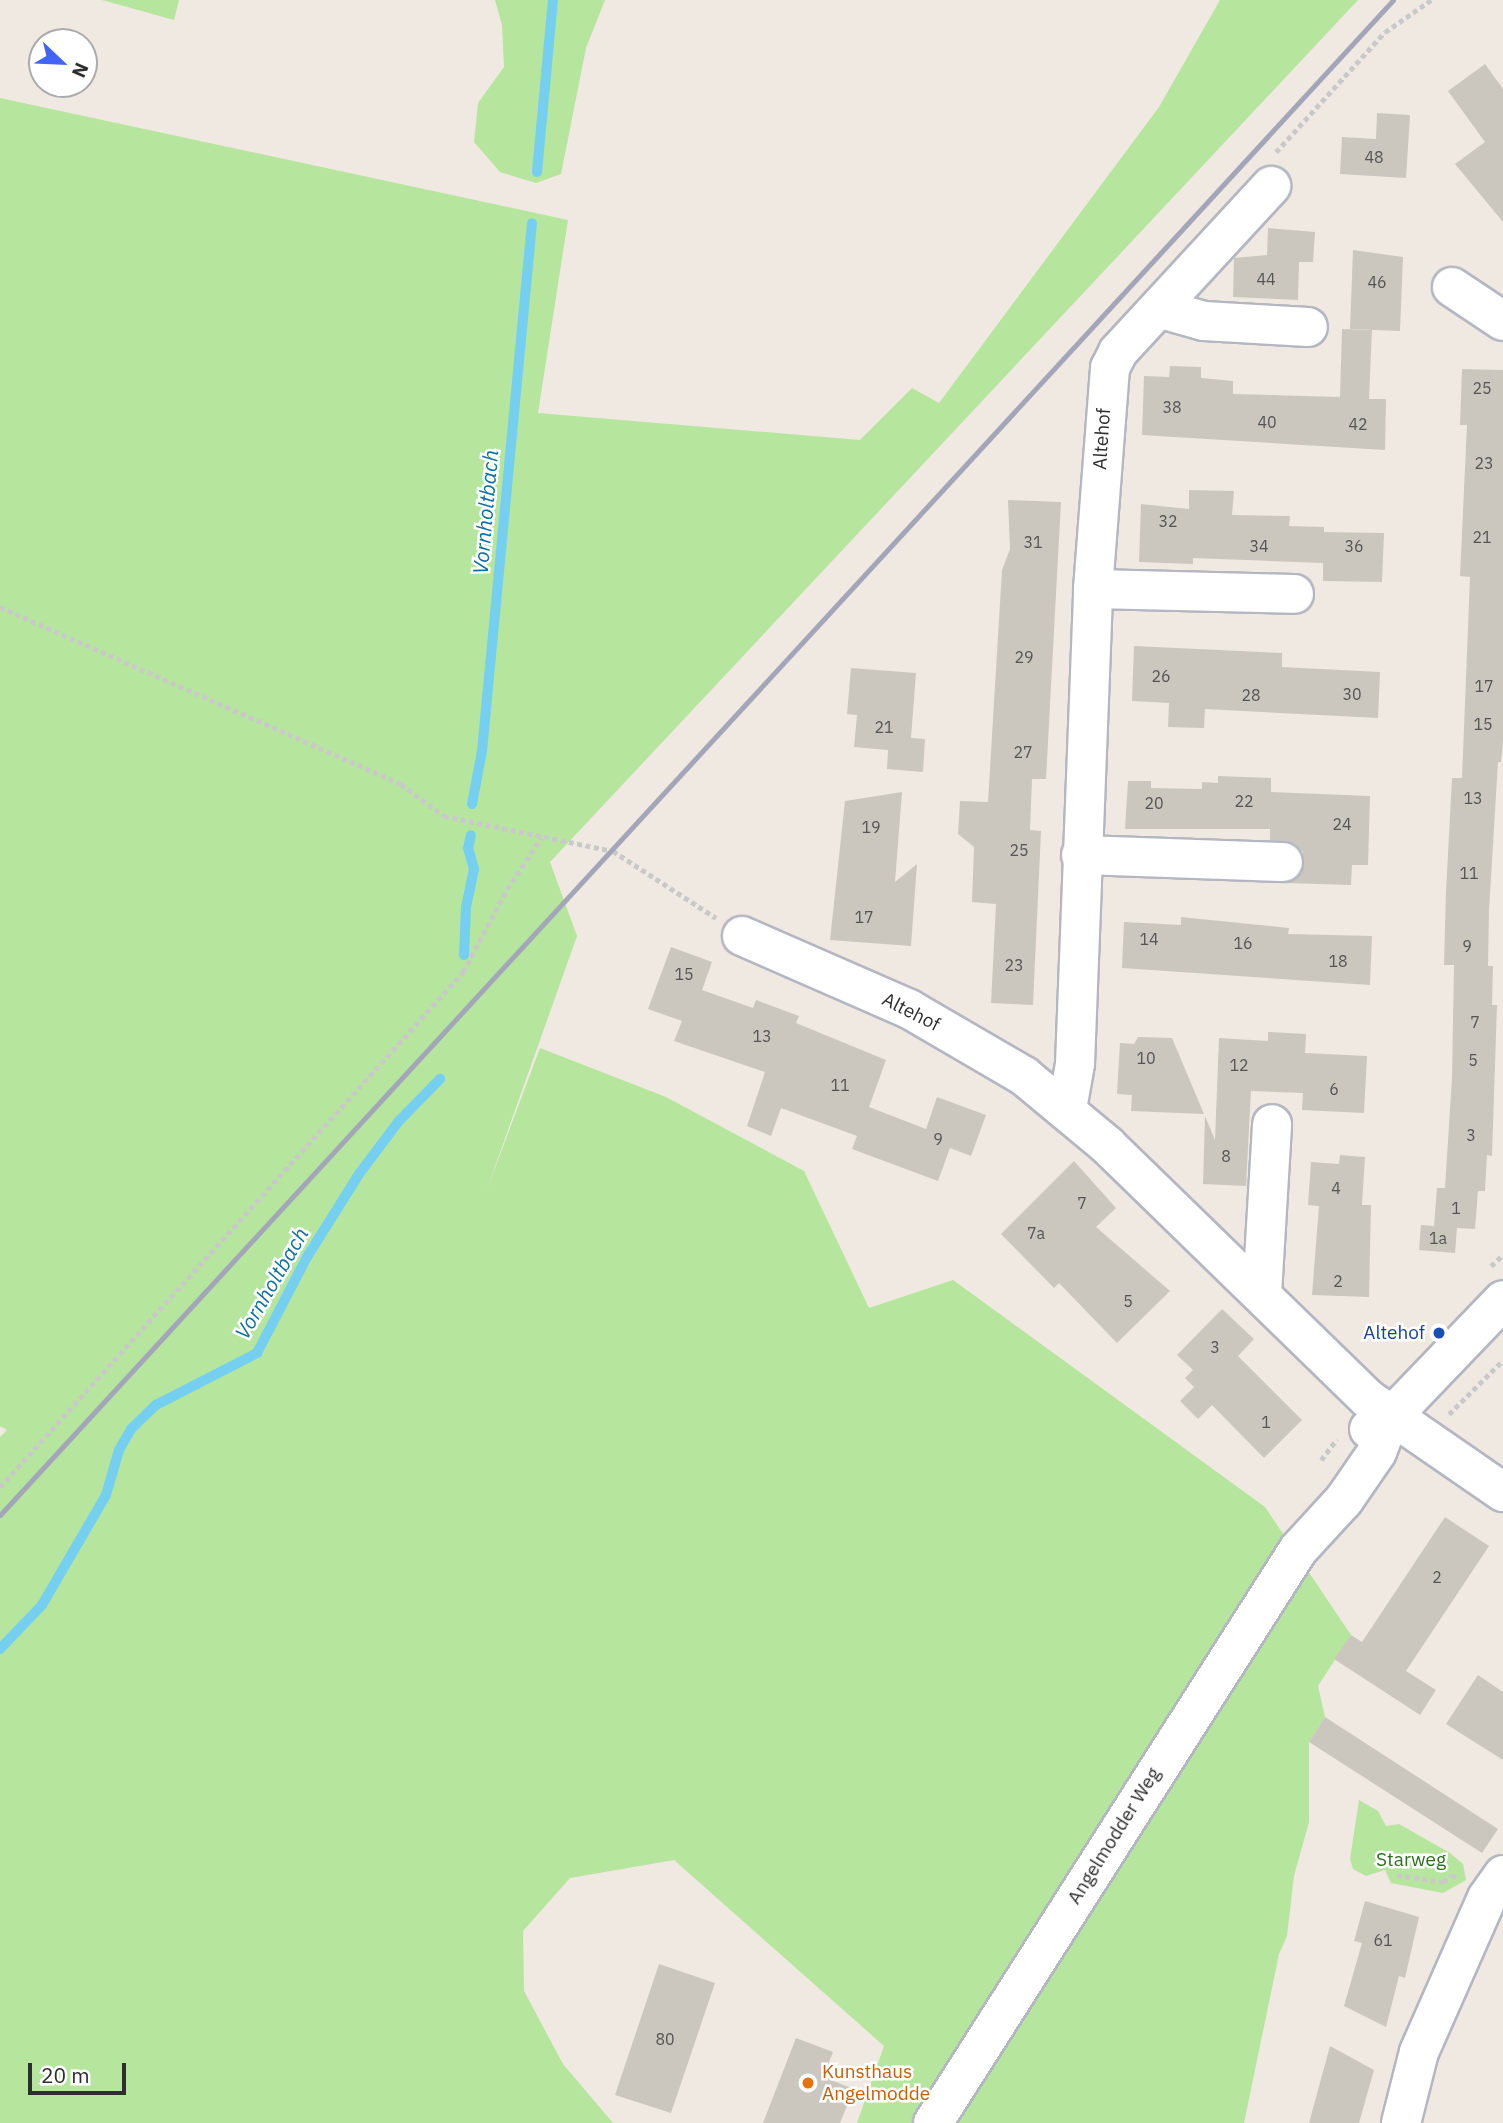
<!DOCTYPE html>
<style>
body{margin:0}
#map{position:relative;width:1503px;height:2123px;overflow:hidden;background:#efe9e1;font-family:"IBM Plex Sans",sans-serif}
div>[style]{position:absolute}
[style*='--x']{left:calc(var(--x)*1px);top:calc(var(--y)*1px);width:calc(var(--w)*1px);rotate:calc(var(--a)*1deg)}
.green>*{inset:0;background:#b6e59e}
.stream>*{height:10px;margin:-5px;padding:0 5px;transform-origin:5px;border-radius:5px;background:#75cff0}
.building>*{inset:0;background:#cbc7bf}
.path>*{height:4.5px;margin-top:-2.25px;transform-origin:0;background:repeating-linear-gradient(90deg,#c9c9c9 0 5px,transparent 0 8.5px)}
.roads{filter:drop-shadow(2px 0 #b4b7c1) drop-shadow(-2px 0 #b4b7c1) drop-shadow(0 2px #b4b7c1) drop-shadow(0 -2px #b4b7c1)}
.minor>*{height:38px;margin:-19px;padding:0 19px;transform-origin:19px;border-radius:19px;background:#fff}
.rail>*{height:5px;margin:-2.5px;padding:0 2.5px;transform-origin:2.5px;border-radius:2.5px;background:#a3a6b8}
.dots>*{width:19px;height:19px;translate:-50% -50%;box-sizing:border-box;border:4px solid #fff;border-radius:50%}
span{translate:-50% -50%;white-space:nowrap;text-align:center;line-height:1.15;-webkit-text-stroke:5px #fff;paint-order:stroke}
.number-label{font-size:16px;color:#555452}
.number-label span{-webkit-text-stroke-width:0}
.street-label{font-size:19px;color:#2e2e2e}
.transit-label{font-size:19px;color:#164399}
.right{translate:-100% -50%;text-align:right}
.park-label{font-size:19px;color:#2c6e1b}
.food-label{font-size:19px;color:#c56008}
.left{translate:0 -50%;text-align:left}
.water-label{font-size:21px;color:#0d6fa3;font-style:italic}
.north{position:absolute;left:28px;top:28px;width:70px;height:70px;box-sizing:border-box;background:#fff;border:2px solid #ababab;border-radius:50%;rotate:113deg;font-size:19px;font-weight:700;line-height:28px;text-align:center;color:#2e2e2e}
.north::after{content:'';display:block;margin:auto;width:24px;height:32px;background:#4264fb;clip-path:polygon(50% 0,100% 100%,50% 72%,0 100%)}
.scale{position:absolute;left:28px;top:2063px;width:98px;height:32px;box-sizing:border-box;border:4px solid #2e2e2e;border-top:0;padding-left:9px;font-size:21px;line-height:24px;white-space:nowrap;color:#2e2e2e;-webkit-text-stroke:5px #fff;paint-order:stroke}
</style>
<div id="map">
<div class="green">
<div style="clip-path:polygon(102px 0,179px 0,174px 20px)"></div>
<div style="clip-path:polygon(495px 0,605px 0,586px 48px,561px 174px,536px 183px,500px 172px,474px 142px,478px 103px,504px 67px,502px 25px)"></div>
<div style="clip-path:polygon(1220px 0,1358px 0,550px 862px,577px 936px,486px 1192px,540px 1048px,666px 1097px,804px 1171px,869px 1308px,953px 1280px,1265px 1507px,1351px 1635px,1318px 1686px,1325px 1717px,1309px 1742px,1309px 1822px,1294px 1876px,1287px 1936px,1279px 1954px,1244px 2123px,857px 2123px,884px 2046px,674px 1860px,570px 1878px,523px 1931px,524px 1991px,563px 2064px,613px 2123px,0 2123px,0 1437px,7px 1430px,0 1426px,0 98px,568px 220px,538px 413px,860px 440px,912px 388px,939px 403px,1159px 107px)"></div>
<div style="clip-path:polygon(1359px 1800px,1378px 1811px,1386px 1826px,1399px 1824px,1450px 1853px,1463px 1864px,1466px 1880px,1443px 1893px,1391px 1883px,1385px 1870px,1366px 1876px,1353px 1869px,1350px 1859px)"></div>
</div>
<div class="stream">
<div style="--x:537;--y:172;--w:173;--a:-84.7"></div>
<div style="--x:472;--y:804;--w:54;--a:-79.3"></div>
<div style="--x:482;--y:751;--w:530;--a:-84.59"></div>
<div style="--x:464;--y:955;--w:48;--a:-87.6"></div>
<div style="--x:466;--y:907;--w:39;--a:-78"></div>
<div style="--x:474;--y:869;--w:22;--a:-106"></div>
<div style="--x:468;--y:848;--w:13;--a:-77"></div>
<div style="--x:0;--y:1649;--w:61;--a:-46.3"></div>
<div style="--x:42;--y:1605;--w:127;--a:-59.8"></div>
<div style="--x:106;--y:1495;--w:47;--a:-73.9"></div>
<div style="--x:119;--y:1450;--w:24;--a:-60"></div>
<div style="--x:131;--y:1429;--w:35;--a:-44"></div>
<div style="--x:156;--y:1405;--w:114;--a:-27.2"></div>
<div style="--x:257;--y:1353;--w:108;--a:-62.5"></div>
<div style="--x:307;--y:1257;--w:98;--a:-57.9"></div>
<div style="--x:359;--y:1174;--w:66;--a:-53"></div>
<div style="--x:399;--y:1121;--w:59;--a:-45.7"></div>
</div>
<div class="building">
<div style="clip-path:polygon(1485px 64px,1503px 89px,1503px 222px,1455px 164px,1485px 142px,1448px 91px)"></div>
<div style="clip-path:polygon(1377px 113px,1410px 115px,1406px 178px,1340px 174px,1342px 137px,1376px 139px)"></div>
<div style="clip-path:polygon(1268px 228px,1315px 232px,1313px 262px,1299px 262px,1298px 300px,1233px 297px,1234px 258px,1267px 255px)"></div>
<div style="clip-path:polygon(1353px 250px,1403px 257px,1400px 331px,1350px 329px)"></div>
<div style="clip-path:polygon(1342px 329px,1372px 330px,1369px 399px,1386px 399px,1385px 450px,1142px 435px,1144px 376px,1169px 377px,1170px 366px,1201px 367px,1201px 378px,1233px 381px,1233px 394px,1340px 397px)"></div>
<div style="clip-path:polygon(1462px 369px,1503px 370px,1503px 742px,1501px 762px,1498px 762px,1489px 911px,1488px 966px,1493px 966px,1492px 1005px,1497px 1005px,1492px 1156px,1487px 1155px,1485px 1191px,1478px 1191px,1475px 1229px,1457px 1228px,1455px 1253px,1419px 1250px,1421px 1225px,1434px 1226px,1437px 1188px,1445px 1188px,1452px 1078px,1454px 965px,1444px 965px,1446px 891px,1452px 778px,1462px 778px,1470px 577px,1460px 576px,1467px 425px,1460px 425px)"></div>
<div style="clip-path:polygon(1189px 490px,1234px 491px,1232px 515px,1290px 516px,1289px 526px,1324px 527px,1324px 532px,1384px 533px,1382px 582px,1323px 581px,1323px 563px,1193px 558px,1193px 564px,1139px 562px,1141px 504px,1189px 509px)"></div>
<div style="clip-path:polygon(1008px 500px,1061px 502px,1046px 779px,1032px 779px,1030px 830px,1041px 831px,1033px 1005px,991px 1003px,996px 904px,972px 902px,974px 847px,958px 834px,960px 801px,988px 802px,1002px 570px,1010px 549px)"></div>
<div style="clip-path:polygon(1134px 646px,1282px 653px,1282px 667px,1380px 672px,1378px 718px,1205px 709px,1204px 728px,1168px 727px,1169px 703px,1132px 701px)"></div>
<div style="clip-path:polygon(851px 668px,916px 673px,911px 738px,925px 739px,923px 772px,887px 769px,888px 750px,854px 747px,857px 715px,847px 714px)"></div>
<div style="clip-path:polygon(1218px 776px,1271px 778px,1271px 792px,1370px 796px,1368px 865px,1352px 865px,1351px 885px,1286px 883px,1302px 873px,1303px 852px,1294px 843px,1270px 840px,1270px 829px,1125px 829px,1128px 781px,1151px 781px,1151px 788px,1202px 789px,1202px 782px,1218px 783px)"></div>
<div style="clip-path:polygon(902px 792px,895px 882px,917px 864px,911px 946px,830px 940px,845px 801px)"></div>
<div style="clip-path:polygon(1181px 917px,1289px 928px,1288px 934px,1372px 936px,1370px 985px,1122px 968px,1124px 922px,1181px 925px)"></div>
<div style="clip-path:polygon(671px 947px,712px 962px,702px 990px,753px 1008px,756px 1000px,799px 1016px,796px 1023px,886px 1060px,869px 1107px,926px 1129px,937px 1097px,986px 1115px,971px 1156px,950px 1148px,938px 1181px,852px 1149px,857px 1136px,781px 1108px,771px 1136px,747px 1126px,765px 1072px,674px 1041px,682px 1021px,648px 1009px)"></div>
<div style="clip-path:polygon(1268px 1032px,1306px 1034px,1305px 1053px,1367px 1056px,1364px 1113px,1302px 1110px,1303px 1093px,1251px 1091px,1246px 1186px,1203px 1184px,1205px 1116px,1215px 1140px,1219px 1038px,1268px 1041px)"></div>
<div style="clip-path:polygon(1138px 1037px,1172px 1038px,1204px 1114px,1131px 1111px,1132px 1095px,1117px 1094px,1120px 1043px,1134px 1044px)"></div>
<div style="clip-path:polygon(1340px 1155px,1365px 1157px,1362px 1205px,1371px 1205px,1369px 1297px,1312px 1295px,1319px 1206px,1308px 1205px,1311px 1162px,1339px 1164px)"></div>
<div style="clip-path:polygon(1074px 1161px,1116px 1208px,1096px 1227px,1170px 1291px,1117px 1343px,1059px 1283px,1054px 1288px,1001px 1234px)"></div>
<div style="clip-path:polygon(1222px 1309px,1254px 1339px,1238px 1356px,1302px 1420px,1264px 1458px,1212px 1405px,1198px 1419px,1180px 1401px,1194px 1387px,1185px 1378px,1193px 1370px,1177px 1355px)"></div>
<div style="clip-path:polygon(1445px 1517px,1489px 1546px,1406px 1671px,1436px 1690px,1420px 1715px,1334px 1659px,1351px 1635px,1362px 1642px)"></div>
<div style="clip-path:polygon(1478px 1675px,1503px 1692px,1503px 1760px,1446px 1724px)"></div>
<div style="clip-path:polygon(1325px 1717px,1498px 1829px,1482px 1853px,1309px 1742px)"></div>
<div style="clip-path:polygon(1365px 1901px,1419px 1917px,1405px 1978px,1399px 1976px,1386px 2027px,1344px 2006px,1362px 1943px,1354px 1941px)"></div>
<div style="clip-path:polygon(659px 1964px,715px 1983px,671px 2113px,615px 2095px)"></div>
<div style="clip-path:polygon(796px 2038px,833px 2052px,823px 2077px,854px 2089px,840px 2123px,763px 2123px)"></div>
<div style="clip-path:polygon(1330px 2046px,1374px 2070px,1359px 2123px,1309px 2123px)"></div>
</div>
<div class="path">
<div style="--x:1276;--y:152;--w:162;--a:-47.8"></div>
<div style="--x:1385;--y:32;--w:56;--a:-34.8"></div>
<div style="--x:0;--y:607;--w:438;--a:23.8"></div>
<div style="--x:401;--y:784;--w:54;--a:36.7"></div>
<div style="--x:444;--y:816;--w:173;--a:11.7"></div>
<div style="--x:613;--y:851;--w:123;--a:33"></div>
<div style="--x:1491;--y:1266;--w:16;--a:-43"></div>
<div style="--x:1449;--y:1414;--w:76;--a:-45"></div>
<div style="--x:1321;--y:1460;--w:26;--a:-53"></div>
<div style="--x:0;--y:1487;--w:693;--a:-48.04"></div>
<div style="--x:463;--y:972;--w:94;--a:-62.1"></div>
<div style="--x:507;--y:889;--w:61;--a:-56.3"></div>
<div style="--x:1397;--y:1875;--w:47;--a:8.7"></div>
<div style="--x:1443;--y:1882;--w:11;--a:-38"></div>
<div style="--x:1452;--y:1875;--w:7;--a:27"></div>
</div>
<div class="roads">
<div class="minor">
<div style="--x:1452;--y:287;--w:61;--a:33.7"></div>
<div style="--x:1161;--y:309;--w:45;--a:15.6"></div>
<div style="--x:1204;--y:321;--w:104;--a:3.3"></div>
<div style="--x:1093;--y:589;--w:201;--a:1.4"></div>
<div style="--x:1081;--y:855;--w:202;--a:2"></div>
<div style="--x:742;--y:936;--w:182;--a:23.6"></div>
<div style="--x:909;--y:1009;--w:133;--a:30.2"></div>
<div style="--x:1024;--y:1076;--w:108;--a:39.7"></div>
<div style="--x:1107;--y:1145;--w:364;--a:44.2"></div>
<div style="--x:1368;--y:1399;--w:164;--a:34.6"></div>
<div style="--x:1067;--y:1109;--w:46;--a:-79.9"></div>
<div style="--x:1075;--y:1064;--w:475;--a:-87.8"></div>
<div style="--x:1093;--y:589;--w:222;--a:-85.6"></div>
<div style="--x:1110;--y:368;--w:18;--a:-63"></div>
<div style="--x:1118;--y:352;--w:226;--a:-47.3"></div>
<div style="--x:1262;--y:1294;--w:170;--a:-86.6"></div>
<div style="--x:1369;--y:1429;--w:24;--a:-28"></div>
<div style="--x:1390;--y:1418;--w:163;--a:-46.2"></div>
<div style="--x:933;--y:2123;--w:679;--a:-57.5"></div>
<div style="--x:1298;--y:1550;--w:68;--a:-47.4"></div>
<div style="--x:1344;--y:1500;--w:58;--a:-55.5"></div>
<div style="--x:1377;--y:1452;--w:36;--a:-69"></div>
<div style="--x:1401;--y:2123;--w:73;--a:-75.8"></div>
<div style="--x:1419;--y:2052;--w:168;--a:-66.2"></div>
<div style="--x:1487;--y:1898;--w:28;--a:-55"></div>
</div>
</div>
<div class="rail">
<div style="--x:0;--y:1515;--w:2058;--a:-47.4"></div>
</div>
<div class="dots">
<div style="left:1439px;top:1333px;background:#1a4fb4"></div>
<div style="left:808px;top:2083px;background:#e8710a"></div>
</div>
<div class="number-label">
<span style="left:1374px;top:157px">48</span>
<span style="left:1266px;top:279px">44</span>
<span style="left:1377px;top:282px">46</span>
<span style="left:1482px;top:388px">25</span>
<span style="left:1172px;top:407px">38</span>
<span style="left:1267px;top:422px">40</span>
<span style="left:1358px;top:424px">42</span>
<span style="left:1484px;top:463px">23</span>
<span style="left:1168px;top:521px">32</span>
<span style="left:1482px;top:537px">21</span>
<span style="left:1033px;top:542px">31</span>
<span style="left:1259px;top:546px">34</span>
<span style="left:1354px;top:546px">36</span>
<span style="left:1024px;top:657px">29</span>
<span style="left:1161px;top:676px">26</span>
<span style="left:1484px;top:686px">17</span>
<span style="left:1352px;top:694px">30</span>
<span style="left:1251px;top:695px">28</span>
<span style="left:1483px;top:724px">15</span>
<span style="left:884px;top:727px">21</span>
<span style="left:1023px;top:752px">27</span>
<span style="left:1473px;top:798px">13</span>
<span style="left:1244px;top:801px">22</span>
<span style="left:1154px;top:803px">20</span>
<span style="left:1342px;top:824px">24</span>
<span style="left:871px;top:827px">19</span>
<span style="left:1019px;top:850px">25</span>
<span style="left:1469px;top:873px">11</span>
<span style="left:864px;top:917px">17</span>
<span style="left:1149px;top:939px">14</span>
<span style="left:1243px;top:943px">16</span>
<span style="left:1467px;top:946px">9</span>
<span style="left:1338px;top:961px">18</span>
<span style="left:1014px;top:965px">23</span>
<span style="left:684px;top:974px">15</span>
<span style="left:1475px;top:1022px">7</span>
<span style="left:762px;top:1036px">13</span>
<span style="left:1146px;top:1058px">10</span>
<span style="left:1473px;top:1060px">5</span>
<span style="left:1239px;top:1065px">12</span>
<span style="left:840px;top:1085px">11</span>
<span style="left:1334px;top:1089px">6</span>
<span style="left:1471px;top:1135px">3</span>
<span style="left:938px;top:1139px">9</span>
<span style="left:1226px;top:1156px">8</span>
<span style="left:1336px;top:1188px">4</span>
<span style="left:1082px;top:1203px">7</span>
<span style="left:1456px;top:1208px">1</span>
<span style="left:1036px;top:1233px">7a</span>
<span style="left:1438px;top:1238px">1a</span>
<span style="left:1338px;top:1281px">2</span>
<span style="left:1128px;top:1301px">5</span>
<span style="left:1215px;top:1347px">3</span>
<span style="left:1266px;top:1422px">1</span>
<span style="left:1437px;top:1577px">2</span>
<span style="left:1383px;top:1940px">61</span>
<span style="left:665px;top:2039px">80</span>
</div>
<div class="street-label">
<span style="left:1102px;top:439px;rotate:-86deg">Altehof</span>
<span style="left:911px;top:1012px;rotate:27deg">Altehof</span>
<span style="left:1114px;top:1836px;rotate:-58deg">Angelmodder Weg</span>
</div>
<div class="transit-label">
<span class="right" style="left:1425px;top:1333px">Altehof</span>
</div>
<div class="park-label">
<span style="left:1411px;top:1860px">Starweg</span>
</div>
<div class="food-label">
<span class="left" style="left:822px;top:2083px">Kunsthaus<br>Angelmodde</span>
</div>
<div class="water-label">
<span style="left:485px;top:512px;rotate:-85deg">Vornholtbach</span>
<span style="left:271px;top:1283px;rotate:-60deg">Vornholtbach</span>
</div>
<div class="north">N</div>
<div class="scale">20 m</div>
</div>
